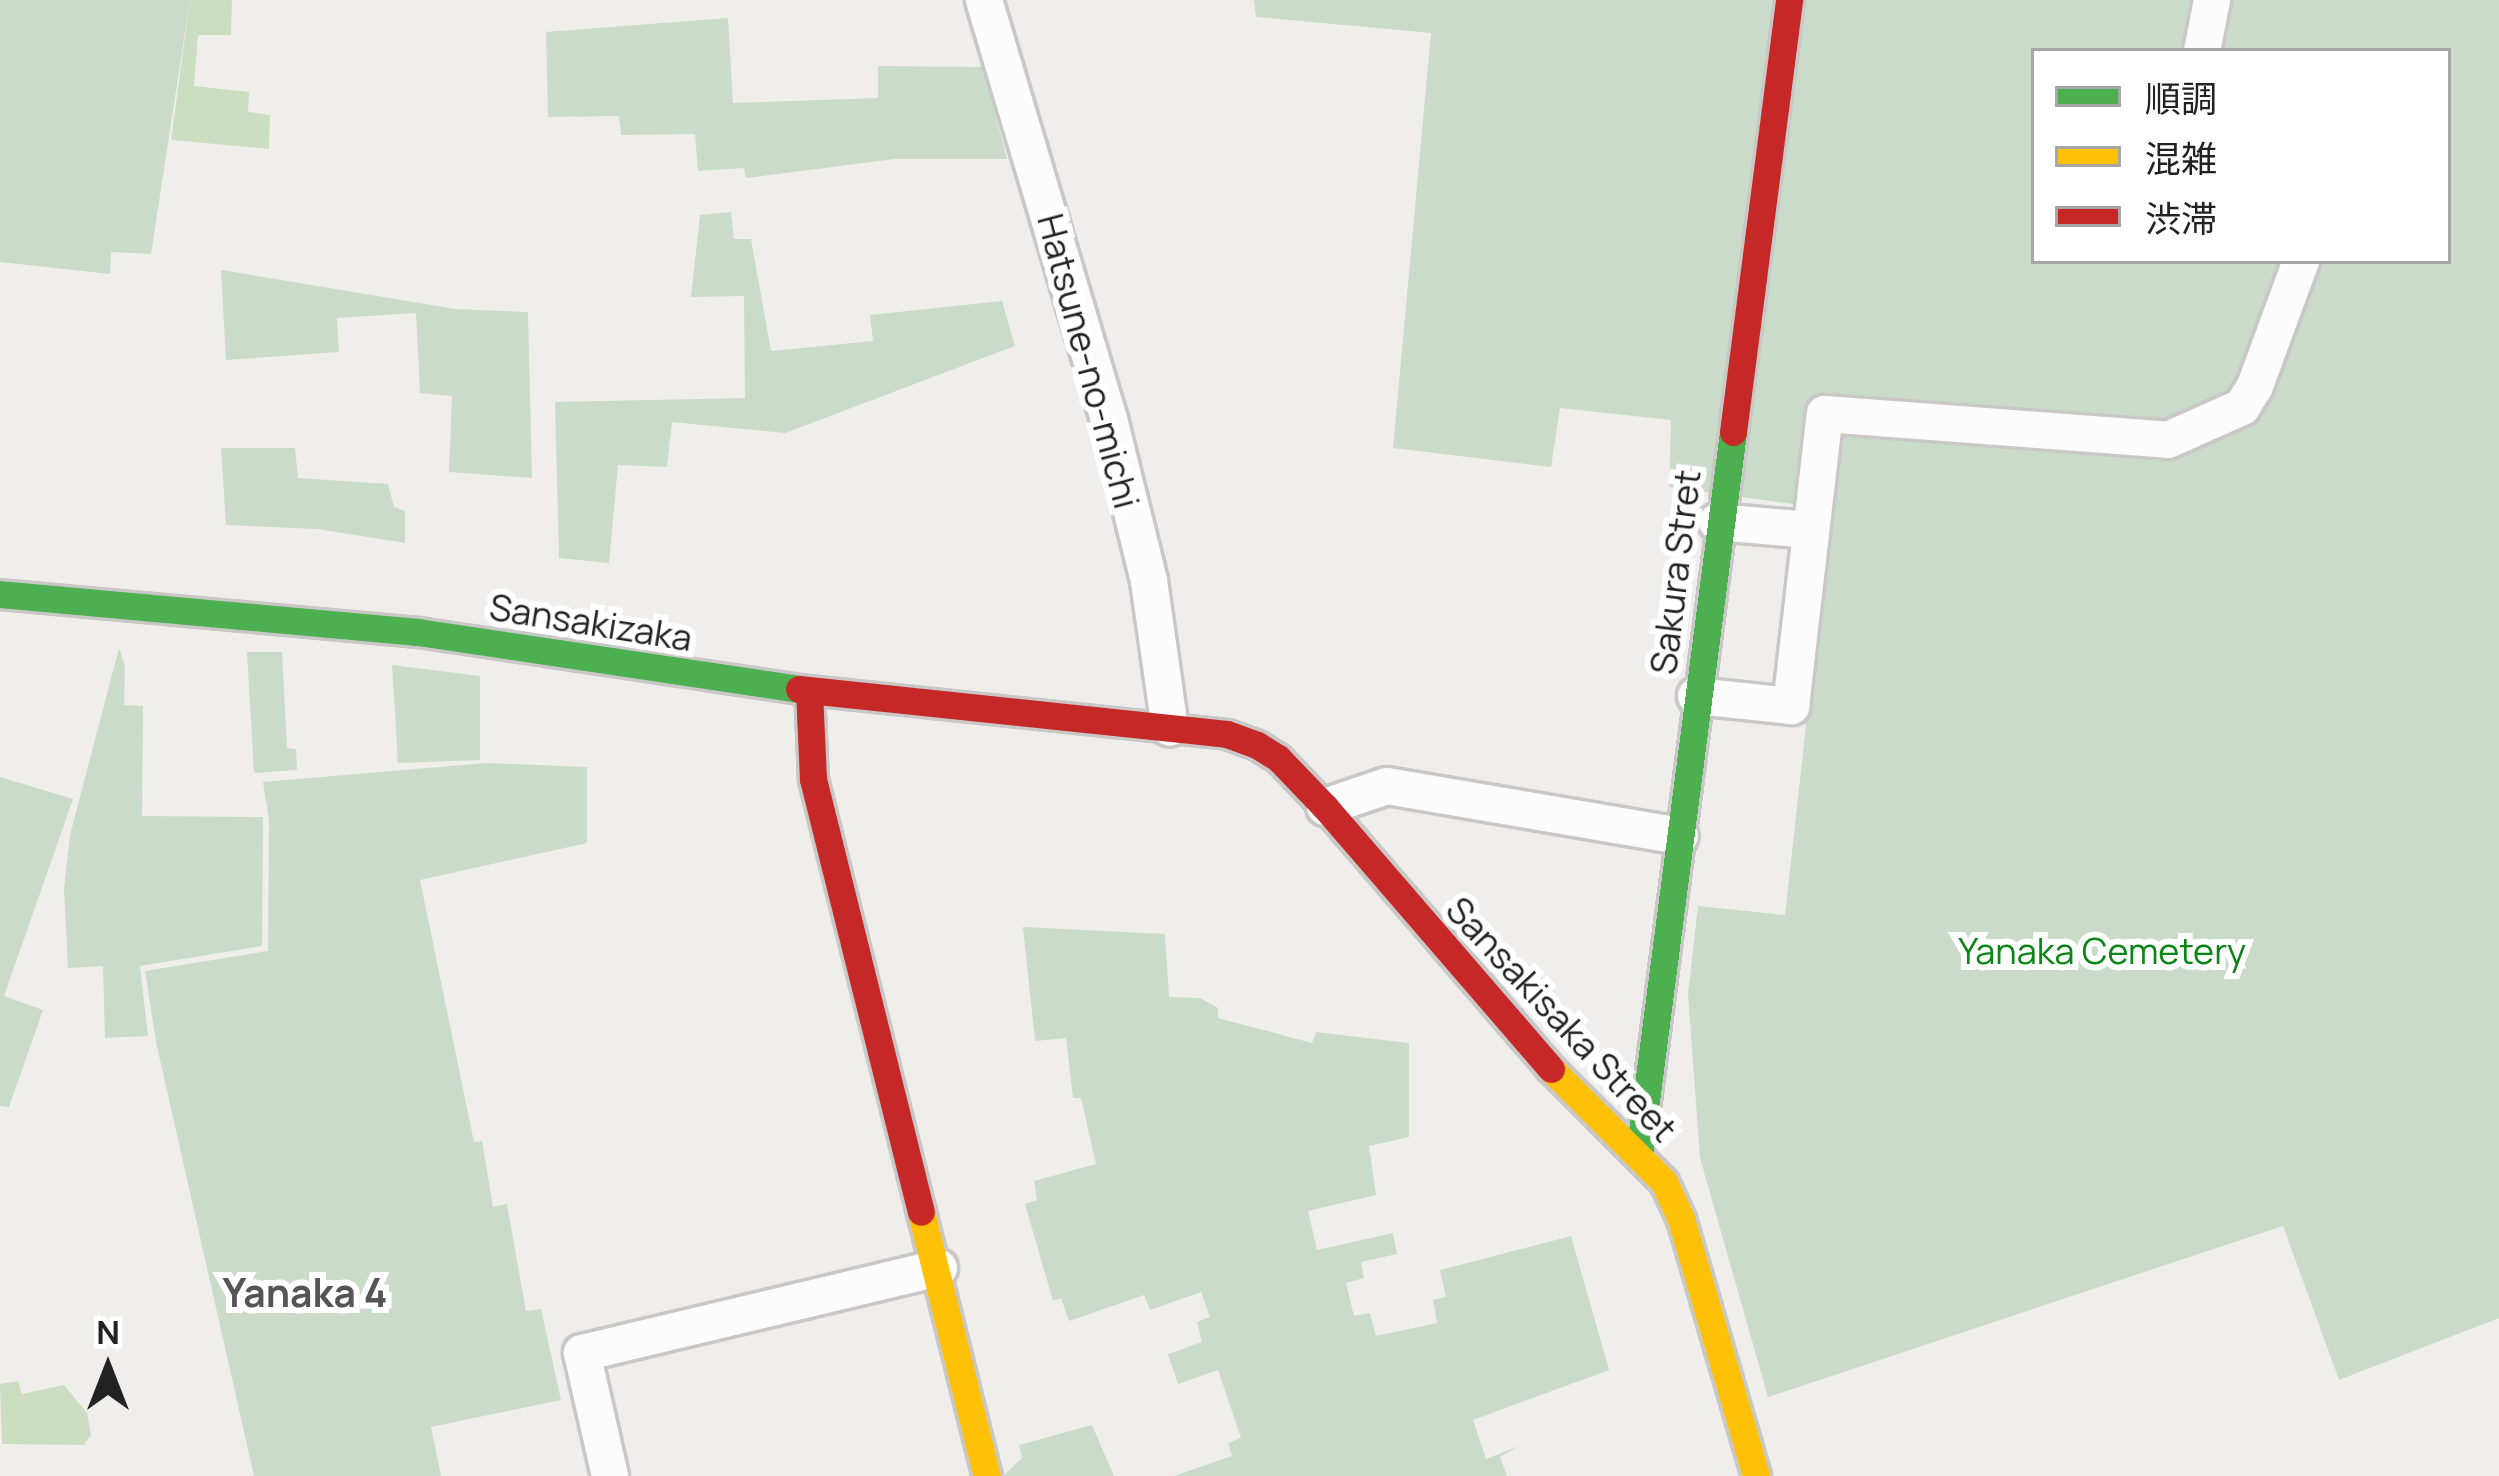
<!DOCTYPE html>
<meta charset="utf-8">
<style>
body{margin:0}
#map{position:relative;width:2499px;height:1476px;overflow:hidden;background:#f0eeeb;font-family:Manrope,"Noto Sans JP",sans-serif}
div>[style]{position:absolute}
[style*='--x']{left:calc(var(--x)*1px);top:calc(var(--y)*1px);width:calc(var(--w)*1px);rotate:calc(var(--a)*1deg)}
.forest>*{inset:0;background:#cbdec1}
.cemetery>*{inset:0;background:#cadbca}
.roads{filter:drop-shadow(3px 0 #c9c8c7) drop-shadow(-3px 0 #c9c8c7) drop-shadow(0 3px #c9c8c7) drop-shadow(0 -3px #c9c8c7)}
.street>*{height:36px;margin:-18px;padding:0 18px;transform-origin:18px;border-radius:18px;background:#fdfcfc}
.fast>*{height:27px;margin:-13.5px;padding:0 13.5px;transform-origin:13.5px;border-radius:13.5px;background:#4caf50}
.slow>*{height:27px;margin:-13.5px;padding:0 13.5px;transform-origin:13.5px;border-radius:13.5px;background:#ffc107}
.jam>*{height:27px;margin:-13.5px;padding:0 13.5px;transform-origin:13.5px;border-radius:13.5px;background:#c62828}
span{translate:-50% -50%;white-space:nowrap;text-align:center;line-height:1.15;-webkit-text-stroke:12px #fff;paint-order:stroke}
.street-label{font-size:36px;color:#222}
.park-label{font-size:36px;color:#0c8416}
.neighbourhood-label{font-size:39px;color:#555;font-weight:700}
.legend{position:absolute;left:2031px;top:48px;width:420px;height:216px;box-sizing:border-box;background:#fff;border:3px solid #a7a7a7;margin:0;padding:15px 21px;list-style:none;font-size:36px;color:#222}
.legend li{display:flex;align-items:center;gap:24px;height:60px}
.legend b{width:60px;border:3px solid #a7a7a7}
.north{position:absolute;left:48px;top:1308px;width:120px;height:120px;-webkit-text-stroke:9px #fff;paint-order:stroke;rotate:0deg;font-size:33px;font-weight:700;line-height:48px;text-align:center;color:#222}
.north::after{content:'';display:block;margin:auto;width:42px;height:54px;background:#222;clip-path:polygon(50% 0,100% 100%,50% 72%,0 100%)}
</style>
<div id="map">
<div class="forest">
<div style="clip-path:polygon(190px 0,232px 0,231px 35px,198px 35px,194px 86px,249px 92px,248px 112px,270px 115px,269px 149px,171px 140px)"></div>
<div style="clip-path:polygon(18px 1381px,22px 1394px,64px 1385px,87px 1413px,91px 1435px,84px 1445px,2px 1444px,0 1384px)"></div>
</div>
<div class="cemetery">
<div style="clip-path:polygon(0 0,190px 0,151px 254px,111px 252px,110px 274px,0 262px)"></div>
<div style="clip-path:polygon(evenodd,1254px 0,2499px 0,2499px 1318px,2339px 1380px,2283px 1226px,1768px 1397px,1700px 1158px,1688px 994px,1698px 906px,1785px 915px,1830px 509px,1669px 487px,1671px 420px,1560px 408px,1551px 467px,1393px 448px,1431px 33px,1256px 17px,1254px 0,2034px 51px,2448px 51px,2448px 261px,2034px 261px,2034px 51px)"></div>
<div style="clip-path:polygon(728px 18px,733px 103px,878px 98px,878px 66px,983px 67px,1007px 159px,895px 159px,746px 178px,744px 168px,698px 171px,695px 134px,621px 135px,619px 116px,548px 117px,546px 32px)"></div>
<div style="clip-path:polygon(731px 212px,734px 239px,751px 239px,771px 351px,873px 341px,870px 315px,1002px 301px,1015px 346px,785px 433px,672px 422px,667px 467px,618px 465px,609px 563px,559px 558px,555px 402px,745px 398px,744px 296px,691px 297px,700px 215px)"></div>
<div style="clip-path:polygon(221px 270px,455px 309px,528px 312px,532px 478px,449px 472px,452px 396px,420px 393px,416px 313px,337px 318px,339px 352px,226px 360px)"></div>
<div style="clip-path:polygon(221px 448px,295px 448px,298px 478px,388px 484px,394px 507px,405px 511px,405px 543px,317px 529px,226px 525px)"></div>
<div style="clip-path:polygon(119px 648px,125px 666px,124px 705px,143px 706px,142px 816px,263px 817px,262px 946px,140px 966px,148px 1036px,105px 1038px,103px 966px,68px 968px,64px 889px,70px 835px)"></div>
<div style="clip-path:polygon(247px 652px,282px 652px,287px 748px,296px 749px,297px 770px,254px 773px)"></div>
<div style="clip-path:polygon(392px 665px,480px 676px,480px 760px,398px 763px)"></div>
<div style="clip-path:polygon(486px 763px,587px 767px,587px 843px,420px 880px,474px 1142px,482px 1141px,493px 1207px,507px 1204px,526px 1311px,541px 1309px,561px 1400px,431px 1427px,441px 1476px,254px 1476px,156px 1042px,145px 971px,268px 951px,269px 820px,263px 782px)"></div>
<div style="clip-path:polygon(0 777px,73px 799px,4px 996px,43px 1010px,9px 1107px,0 1106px)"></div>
<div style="clip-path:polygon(1023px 927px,1165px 934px,1169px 997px,1200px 998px,1218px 1008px,1218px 1018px,1312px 1043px,1316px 1032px,1409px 1043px,1409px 1137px,1369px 1146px,1376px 1195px,1308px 1211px,1317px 1250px,1393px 1233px,1397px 1254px,1361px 1262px,1364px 1278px,1346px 1283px,1354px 1316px,1370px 1313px,1376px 1336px,1437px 1323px,1433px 1300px,1446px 1297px,1440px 1270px,1571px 1236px,1609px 1370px,1473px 1420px,1486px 1459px,1519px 1446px,1500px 1457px,1507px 1476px,1174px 1476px,1232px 1456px,1228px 1443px,1241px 1438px,1218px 1370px,1178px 1384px,1168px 1354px,1202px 1342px,1197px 1322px,1210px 1317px,1201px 1292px,1150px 1310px,1144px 1295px,1069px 1321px,1061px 1298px,1053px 1301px,1025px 1204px,1037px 1200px,1034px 1181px,1096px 1164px,1081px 1098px,1073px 1098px,1066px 1038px,1035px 1041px)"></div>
<div style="clip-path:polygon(1092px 1425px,1114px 1476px,1003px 1476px,1022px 1458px,1019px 1445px)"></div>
</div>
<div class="roads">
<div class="street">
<div style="--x:984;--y:0;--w:437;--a:73.4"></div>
<div style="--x:1109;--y:419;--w:167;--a:76.1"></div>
<div style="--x:1149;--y:581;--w:148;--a:81.9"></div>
<div style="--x:2202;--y:51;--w:52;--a:-78.9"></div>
<div style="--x:1717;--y:522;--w:94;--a:4.9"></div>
<div style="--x:1696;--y:696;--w:96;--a:6"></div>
<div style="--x:1791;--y:706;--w:294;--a:-83.4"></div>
<div style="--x:1825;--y:414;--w:344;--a:4.3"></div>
<div style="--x:2168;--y:440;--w:81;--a:-24"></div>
<div style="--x:2242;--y:407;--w:25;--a:-58"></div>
<div style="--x:2255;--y:386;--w:133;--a:-69.8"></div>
<div style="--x:1325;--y:807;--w:65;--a:-18.7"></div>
<div style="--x:1387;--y:786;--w:297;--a:9.7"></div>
<div style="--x:610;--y:1476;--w:126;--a:-102.8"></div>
<div style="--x:582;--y:1353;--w:367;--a:-13.4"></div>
</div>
<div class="fast">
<div style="--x:0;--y:594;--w:420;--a:5.2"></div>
<div style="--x:418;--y:632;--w:385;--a:8.5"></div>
<div style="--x:1639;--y:1154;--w:728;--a:-82.58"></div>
</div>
<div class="slow">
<div style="--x:1551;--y:1069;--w:160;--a:45"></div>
<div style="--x:1664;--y:1182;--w:41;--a:65.3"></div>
<div style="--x:1681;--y:1219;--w:268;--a:73.7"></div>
<div style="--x:921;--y:1212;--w:272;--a:76"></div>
</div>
<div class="jam">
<div style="--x:1733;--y:432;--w:436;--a:-82.6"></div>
<div style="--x:799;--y:689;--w:430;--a:6"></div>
<div style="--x:1227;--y:734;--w:32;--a:20"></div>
<div style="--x:1257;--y:745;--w:25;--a:32"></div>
<div style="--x:1278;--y:758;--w:68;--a:46.2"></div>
<div style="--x:1325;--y:807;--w:346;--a:49.2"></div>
<div style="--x:809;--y:691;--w:88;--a:87.4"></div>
<div style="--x:813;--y:779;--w:446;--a:76"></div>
</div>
</div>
<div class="street-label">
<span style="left:1089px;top:361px;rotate:75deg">Hatsune-no-michi</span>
<span style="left:1675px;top:572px;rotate:-83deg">Sakura Stret</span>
<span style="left:591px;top:622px;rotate:9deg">Sansakizaka</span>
<span style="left:1562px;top:1019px;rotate:47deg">Sansakisaka Street</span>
</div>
<div class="park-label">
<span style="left:2102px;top:951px">Yanaka Cemetery</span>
</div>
<div class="neighbourhood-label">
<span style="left:305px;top:1292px">Yanaka 4</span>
</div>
<ul class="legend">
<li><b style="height:15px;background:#4caf50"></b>順調</li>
<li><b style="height:15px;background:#ffc107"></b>混雑</li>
<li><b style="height:15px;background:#c62828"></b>渋滞</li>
</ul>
<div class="north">N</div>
</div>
